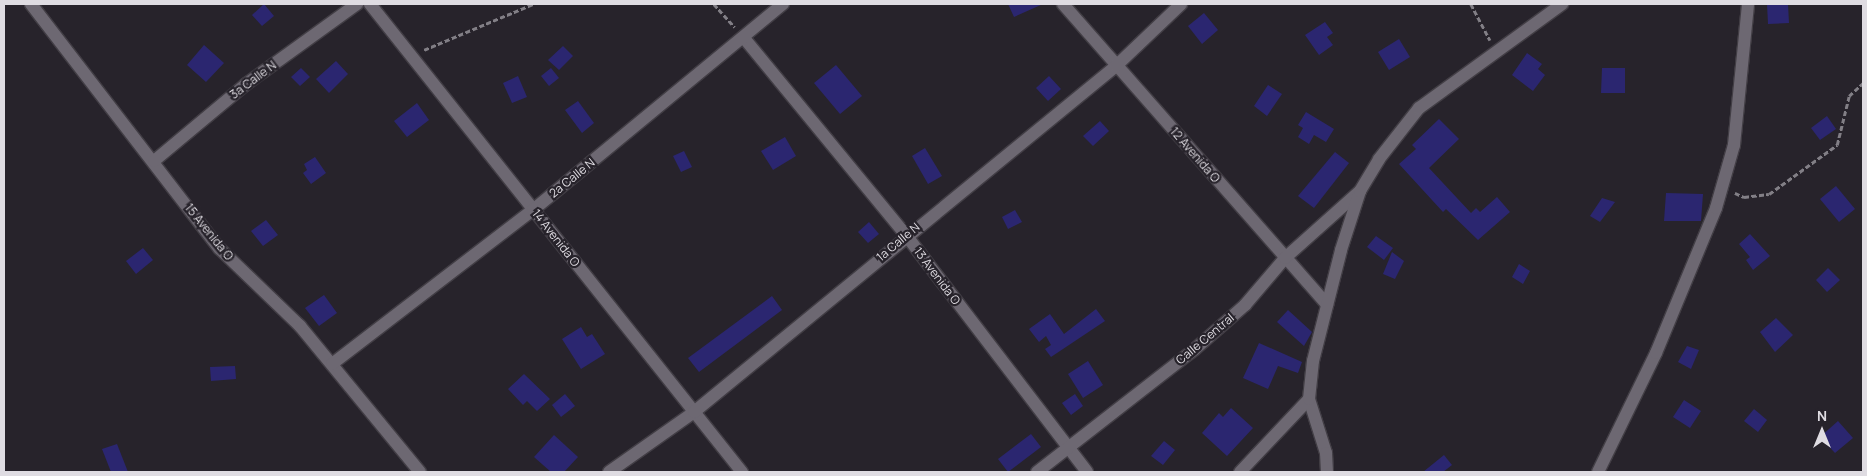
<!DOCTYPE html>
<style>
body{margin:0}
#map{position:relative;width:1867px;height:476px;overflow:hidden;background:#27232b;font-family:Manrope,sans-serif}
div>[style]{position:absolute}
[style*='--x']{left:calc(var(--x)*1px);top:calc(var(--y)*1px);width:calc(var(--w)*1px);rotate:calc(var(--a)*1deg)}
.building>*{inset:0;background:#2b2670}
.path>*{height:2.5px;margin-top:-1.25px;transform-origin:0;background:repeating-linear-gradient(90deg,#827f86 0 5px,transparent 0 7.5px)}
.roads{filter:drop-shadow(1px 0 #423e45) drop-shadow(-1px 0 #423e45) drop-shadow(0 1px #423e45) drop-shadow(0 -1px #423e45)}
.minor>*{height:12px;margin:-6px;padding:0 6px;transform-origin:6px;border-radius:6px;background:#6d6872}
span{translate:-50% -50%;white-space:nowrap;text-align:center;line-height:1.15;-webkit-text-stroke:4.5px #27232b;paint-order:stroke}
.street-label{font-size:12px;color:#dfdce2}
.frame{position:absolute;inset:0;border:5px solid #dfdce2;pointer-events:none}
.north{position:absolute;left:1797px;top:406px;width:50px;height:50px;-webkit-text-stroke:4px #27232b;paint-order:stroke;rotate:0deg;font-size:14px;font-weight:700;line-height:20px;text-align:center;color:#dfdce2}
.north::after{content:'';display:block;margin:auto;width:18px;height:22px;background:#dfdce2;clip-path:polygon(50% 0,100% 100%,50% 72%,0 100%)}
</style>
<div id="map">
<div class="building">
<div style="clip-path:polygon(264px 4px,274px 16px,262px 26px,252px 15px)"></div>
<div style="clip-path:polygon(1008px 4px,1043px 4px,1014px 17px)"></div>
<div style="clip-path:polygon(1767px 4px,1788px 4px,1789px 23px,1768px 24px)"></div>
<div style="clip-path:polygon(1204px 13px,1218px 30px,1202px 44px,1188px 26px)"></div>
<div style="clip-path:polygon(1325px 22px,1333px 33px,1327px 37px,1333px 45px,1319px 55px,1305px 35px)"></div>
<div style="clip-path:polygon(1399px 39px,1410px 57px,1389px 70px,1378px 52px)"></div>
<div style="clip-path:polygon(204px 45px,224px 63px,206px 82px,187px 65px)"></div>
<div style="clip-path:polygon(563px 46px,573px 56px,559px 70px,548px 60px)"></div>
<div style="clip-path:polygon(1527px 53px,1542px 64px,1538px 69px,1545px 75px,1533px 91px,1512px 75px)"></div>
<div style="clip-path:polygon(336px 61px,348px 74px,329px 93px,316px 79px)"></div>
<div style="clip-path:polygon(836px 65px,862px 96px,840px 114px,814px 83px)"></div>
<div style="clip-path:polygon(301px 68px,310px 77px,300px 86px,291px 77px)"></div>
<div style="clip-path:polygon(551px 68px,559px 78px,549px 86px,541px 76px)"></div>
<div style="clip-path:polygon(1602px 68px,1625px 68px,1625px 93px,1601px 93px)"></div>
<div style="clip-path:polygon(518px 76px,527px 97px,512px 103px,503px 83px)"></div>
<div style="clip-path:polygon(1049px 76px,1061px 89px,1048px 101px,1036px 88px)"></div>
<div style="clip-path:polygon(1268px 85px,1282px 94px,1267px 116px,1254px 106px)"></div>
<div style="clip-path:polygon(578px 101px,594px 123px,582px 133px,565px 110px)"></div>
<div style="clip-path:polygon(417px 103px,429px 120px,407px 137px,394px 121px)"></div>
<div style="clip-path:polygon(1306px 112px,1334px 129px,1326px 142px,1314px 135px,1309px 144px,1298px 137px,1303px 128px,1298px 125px)"></div>
<div style="clip-path:polygon(1827px 116px,1836px 129px,1820px 140px,1811px 128px)"></div>
<div style="clip-path:polygon(1439px 119px,1459px 139px,1429px 168px,1471px 213px,1476px 208px,1480px 212px,1497px 197px,1510px 212px,1478px 240px,1446px 209px,1443px 212px,1399px 164px,1416px 149px,1412px 145px)"></div>
<div style="clip-path:polygon(1100px 121px,1109px 131px,1093px 146px,1083px 136px)"></div>
<div style="clip-path:polygon(785px 137px,796px 156px,773px 170px,761px 151px)"></div>
<div style="clip-path:polygon(925px 148px,942px 176px,928px 184px,912px 156px)"></div>
<div style="clip-path:polygon(684px 151px,692px 167px,681px 172px,673px 156px)"></div>
<div style="clip-path:polygon(1335px 152px,1349px 163px,1314px 208px,1298px 196px)"></div>
<div style="clip-path:polygon(315px 157px,326px 173px,311px 184px,303px 173px,307px 170px,304px 164px)"></div>
<div style="clip-path:polygon(1836px 186px,1855px 209px,1839px 222px,1820px 199px)"></div>
<div style="clip-path:polygon(1666px 193px,1703px 194px,1701px 221px,1664px 221px)"></div>
<div style="clip-path:polygon(1602px 198px,1615px 202px,1600px 222px,1590px 216px)"></div>
<div style="clip-path:polygon(1015px 210px,1022px 222px,1008px 229px,1002px 217px)"></div>
<div style="clip-path:polygon(266px 220px,278px 235px,263px 246px,251px 231px)"></div>
<div style="clip-path:polygon(869px 222px,879px 234px,868px 243px,858px 232px)"></div>
<div style="clip-path:polygon(1750px 234px,1770px 256px,1753px 270px,1746px 260px,1750px 257px,1739px 244px)"></div>
<div style="clip-path:polygon(1376px 236px,1393px 248px,1384px 260px,1367px 247px)"></div>
<div style="clip-path:polygon(143px 248px,153px 260px,136px 274px,126px 261px)"></div>
<div style="clip-path:polygon(1392px 252px,1404px 261px,1395px 279px,1383px 274px)"></div>
<div style="clip-path:polygon(1519px 264px,1530px 271px,1523px 284px,1512px 277px)"></div>
<div style="clip-path:polygon(1828px 268px,1840px 280px,1827px 292px,1816px 280px)"></div>
<div style="clip-path:polygon(324px 295px,337px 313px,319px 326px,305px 308px)"></div>
<div style="clip-path:polygon(772px 296px,782px 310px,699px 372px,688px 358px)"></div>
<div style="clip-path:polygon(1096px 309px,1105px 321px,1051px 357px,1045px 349px,1051px 345px,1046px 336px,1039px 342px,1029px 329px,1050px 314px,1064px 334px)"></div>
<div style="clip-path:polygon(1288px 310px,1312px 332px,1304px 346px,1277px 322px)"></div>
<div style="clip-path:polygon(1776px 318px,1793px 335px,1775px 352px,1760px 332px)"></div>
<div style="clip-path:polygon(581px 327px,587px 337px,592px 334px,605px 354px,581px 369px,562px 339px)"></div>
<div style="clip-path:polygon(1259px 343px,1302px 362px,1298px 373px,1278px 366px,1268px 389px,1243px 378px)"></div>
<div style="clip-path:polygon(1687px 346px,1699px 350px,1691px 369px,1678px 362px)"></div>
<div style="clip-path:polygon(1088px 361px,1103px 385px,1083px 398px,1068px 374px)"></div>
<div style="clip-path:polygon(235px 366px,236px 379px,211px 381px,210px 367px)"></div>
<div style="clip-path:polygon(524px 374px,550px 399px,537px 411px,527px 401px,523px 405px,508px 389px)"></div>
<div style="clip-path:polygon(565px 394px,575px 406px,561px 417px,552px 405px)"></div>
<div style="clip-path:polygon(1075px 394px,1083px 406px,1071px 415px,1062px 403px)"></div>
<div style="clip-path:polygon(1684px 400px,1701px 411px,1690px 428px,1673px 417px)"></div>
<div style="clip-path:polygon(1231px 408px,1253px 428px,1227px 456px,1202px 433px,1219px 413px,1223px 417px)"></div>
<div style="clip-path:polygon(1754px 409px,1767px 420px,1758px 432px,1744px 421px)"></div>
<div style="clip-path:polygon(1838px 421px,1853px 438px,1835px 453px,1820px 437px)"></div>
<div style="clip-path:polygon(1031px 434px,1041px 447px,1008px 472px,998px 459px)"></div>
<div style="clip-path:polygon(554px 435px,578px 457px,564px 472px,551px 472px,534px 457px)"></div>
<div style="clip-path:polygon(1164px 441px,1175px 450px,1163px 465px,1151px 456px)"></div>
<div style="clip-path:polygon(117px 444px,128px 472px,111px 472px,102px 449px)"></div>
<div style="clip-path:polygon(1444px 455px,1452px 465px,1443px 472px,1423px 472px)"></div>
</div>
<div class="path">
<div style="--x:714;--y:4;--w:31;--a:48"></div>
<div style="--x:1471;--y:4;--w:41;--a:62.2"></div>
<div style="--x:424;--y:50;--w:118;--a:-22.9"></div>
<div style="--x:1735;--y:193;--w:10;--a:24"></div>
<div style="--x:1744;--y:197;--w:25;--a:-7"></div>
<div style="--x:1769;--y:194;--w:84;--a:-35.8"></div>
<div style="--x:1837;--y:145;--w:50;--a:-76.2"></div>
<div style="--x:1849;--y:96;--w:19;--a:-43"></div>
</div>
<div class="roads">
<div class="minor">
<div style="--x:31;--y:4;--w:309;--a:52.4"></div>
<div style="--x:220;--y:249;--w:111;--a:43.9"></div>
<div style="--x:300;--y:326;--w:189;--a:50.6"></div>
<div style="--x:370;--y:4;--w:598;--a:51.52"></div>
<div style="--x:1063;--y:4;--w:400;--a:48.7"></div>
<div style="--x:744;--y:38;--w:255;--a:50.6"></div>
<div style="--x:906;--y:235;--w:298;--a:52.6"></div>
<div style="--x:154;--y:161;--w:120;--a:-39.9"></div>
<div style="--x:246;--y:84;--w:137;--a:-35.8"></div>
<div style="--x:332;--y:364;--w:253;--a:-37.5"></div>
<div style="--x:533;--y:210;--w:324;--a:-39.5"></div>
<div style="--x:1309;--y:399;--w:57;--a:72.5"></div>
<div style="--x:1326;--y:453;--w:19;--a:87"></div>
<div style="--x:609;--y:472;--w:104;--a:-35.2"></div>
<div style="--x:694;--y:412;--w:546;--a:-39.35"></div>
<div style="--x:1116;--y:66;--w:90;--a:-43.6"></div>
<div style="--x:1037;--y:472;--w:200;--a:-37.9"></div>
<div style="--x:1195;--y:349;--w:67;--a:-41.3"></div>
<div style="--x:1245;--y:305;--w:62;--a:-49.6"></div>
<div style="--x:1285;--y:258;--w:101;--a:-41.8"></div>
<div style="--x:1240;--y:472;--w:100;--a:-46.6"></div>
<div style="--x:1309;--y:399;--w:38;--a:-84"></div>
<div style="--x:1313;--y:361;--w:114;--a:-75.8"></div>
<div style="--x:1341;--y:250;--w:62;--a:-72.1"></div>
<div style="--x:1360;--y:191;--w:37;--a:-59"></div>
<div style="--x:1379;--y:159;--w:65;--a:-51.9"></div>
<div style="--x:1419;--y:108;--w:177;--a:-36"></div>
<div style="--x:1598;--y:472;--w:132;--a:-64"></div>
<div style="--x:1656;--y:353;--w:157;--a:-67.5"></div>
<div style="--x:1716;--y:208;--w:66;--a:-74.1"></div>
<div style="--x:1734;--y:145;--w:142;--a:-84.3"></div>
</div>
</div>
<div class="street-label">
<span style="left:253px;top:80px;rotate:-37deg">3a Calle N</span>
<span style="left:1195px;top:155px;rotate:49deg">12 Avenida O</span>
<span style="left:572px;top:178px;rotate:-39deg">2a Calle N</span>
<span style="left:209px;top:232px;rotate:51deg">15 Avenida O</span>
<span style="left:556px;top:238px;rotate:52deg">14 Avenida O</span>
<span style="left:898px;top:242px;rotate:-40deg">1a Calle N</span>
<span style="left:937px;top:276px;rotate:53deg">13 Avenida O</span>
<span style="left:1205px;top:339px;rotate:-40deg">Calle Central</span>
</div>
<div class="frame"></div>
<div class="north">N</div>
</div>
